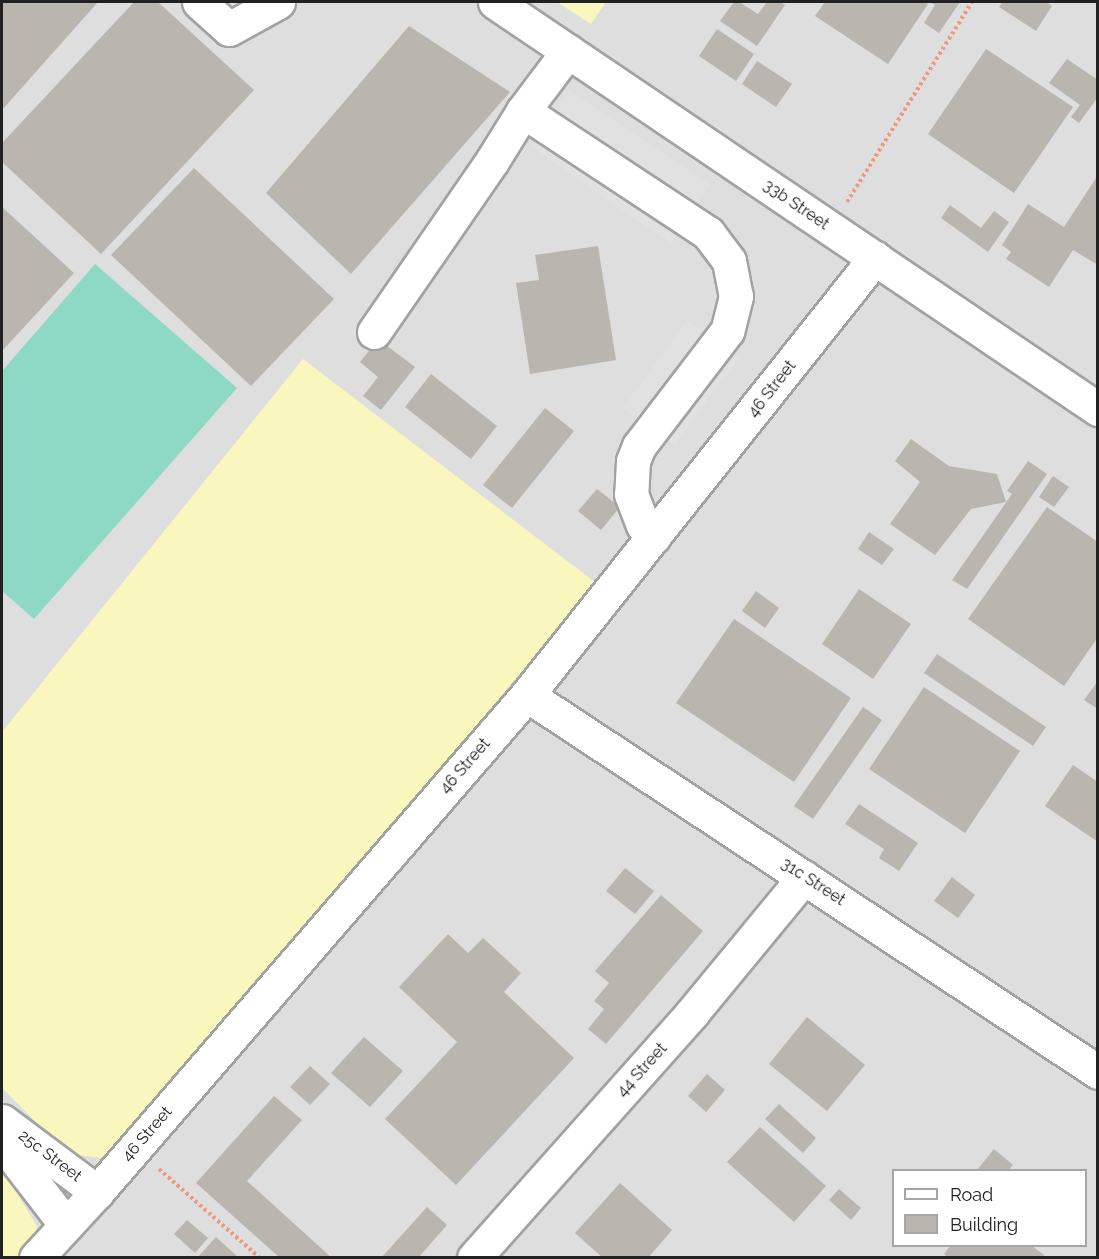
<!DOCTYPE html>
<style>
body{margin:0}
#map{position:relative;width:1099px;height:1259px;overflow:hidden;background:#f0efe9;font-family:Raleway,sans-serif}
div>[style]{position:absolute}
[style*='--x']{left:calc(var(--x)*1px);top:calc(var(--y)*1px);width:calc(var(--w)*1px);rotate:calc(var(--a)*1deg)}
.residential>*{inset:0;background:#dfdede}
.sand>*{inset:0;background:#f9f6be}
.pitch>*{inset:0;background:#8ed8c6}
.parking>*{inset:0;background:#e1e1e1}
.building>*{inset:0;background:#bab5ae}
.path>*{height:4px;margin-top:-2px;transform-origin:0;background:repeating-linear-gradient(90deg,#ee997c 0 3px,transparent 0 6px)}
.roads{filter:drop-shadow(2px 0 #a2a2a2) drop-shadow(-2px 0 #a2a2a2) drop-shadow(0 2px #a2a2a2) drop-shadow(0 -2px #a2a2a2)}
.minor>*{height:33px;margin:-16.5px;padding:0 16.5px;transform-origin:16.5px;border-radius:16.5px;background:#fff}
span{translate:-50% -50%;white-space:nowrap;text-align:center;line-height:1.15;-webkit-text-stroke:4.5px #fff;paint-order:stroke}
.street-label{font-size:16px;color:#212121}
.frame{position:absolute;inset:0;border:3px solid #212121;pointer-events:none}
.legend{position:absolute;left:892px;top:1169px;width:195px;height:78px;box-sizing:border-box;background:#fff;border:2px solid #a6a6a6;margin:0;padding:8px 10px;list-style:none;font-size:18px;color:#212121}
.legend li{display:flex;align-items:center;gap:12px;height:30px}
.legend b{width:30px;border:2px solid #a6a6a6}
</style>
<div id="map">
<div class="residential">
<div style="clip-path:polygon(evenodd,2px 2px,1097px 2px,1097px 1257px,2px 1258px,2px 2px,894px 1170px,1086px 1170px,1086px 1246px,894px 1246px,894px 1170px)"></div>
</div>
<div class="sand">
<div style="clip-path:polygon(557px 2px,606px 2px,591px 24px)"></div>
<div style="clip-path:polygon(303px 359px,596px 583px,111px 1159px,68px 1154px,2px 1088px,2px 732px)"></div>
<div style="clip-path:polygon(2px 1169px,37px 1226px,34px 1242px,20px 1257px,2px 1257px)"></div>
</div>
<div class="pitch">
<div style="clip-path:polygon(95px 264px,237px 388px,34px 619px,2px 591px,2px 371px)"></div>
</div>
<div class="parking">
<div style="clip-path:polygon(569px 90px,710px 185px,671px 243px,530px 147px)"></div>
<div style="clip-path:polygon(687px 320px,739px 358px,675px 445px,623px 408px)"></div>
</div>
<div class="building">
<div style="clip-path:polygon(2px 2px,98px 2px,2px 110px)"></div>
<div style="clip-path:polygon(134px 2px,158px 2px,254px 90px,101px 254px,2px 162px,2px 143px)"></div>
<div style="clip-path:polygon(734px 2px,739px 2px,758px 14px,767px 2px,780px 2px,785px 5px,757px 46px,720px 21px)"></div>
<div style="clip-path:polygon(825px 2px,924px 2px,928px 4px,888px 64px,815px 16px)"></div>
<div style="clip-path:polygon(930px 2px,960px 2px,939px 33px,924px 23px,935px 5px)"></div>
<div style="clip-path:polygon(1003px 2px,1046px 2px,1052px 6px,1036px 31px,999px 7px)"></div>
<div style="clip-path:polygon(409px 26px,510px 92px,351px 274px,266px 193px)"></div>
<div style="clip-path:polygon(717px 29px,754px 54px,736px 81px,699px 56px)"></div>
<div style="clip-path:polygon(986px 49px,1073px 107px,1014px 193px,928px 134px)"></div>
<div style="clip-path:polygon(1067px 59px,1098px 80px,1098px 97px,1079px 123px,1071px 117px,1080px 105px,1049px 83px)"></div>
<div style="clip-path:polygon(757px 61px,792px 84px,776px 107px,742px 84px)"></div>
<div style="clip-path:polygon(194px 168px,334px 299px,251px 386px,111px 255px)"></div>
<div style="clip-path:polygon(1098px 175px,1098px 265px,1073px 250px,1049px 287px,1006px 259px,1011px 252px,1002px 245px,1028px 204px,1064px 227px)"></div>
<div style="clip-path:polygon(950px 205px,981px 228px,994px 211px,1009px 222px,988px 252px,941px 218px)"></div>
<div style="clip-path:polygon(2px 207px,74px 273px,2px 351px)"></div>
<div style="clip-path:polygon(598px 246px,616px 360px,530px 374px,516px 283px,539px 280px,535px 255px)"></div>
<div style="clip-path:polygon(378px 339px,415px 367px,381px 410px,363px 396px,378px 377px,360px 362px)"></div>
<div style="clip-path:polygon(431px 374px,497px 426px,471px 459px,405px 407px)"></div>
<div style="clip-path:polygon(545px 408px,574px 431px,512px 508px,483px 485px)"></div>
<div style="clip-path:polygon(911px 439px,949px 466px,997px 474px,1006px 502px,971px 509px,935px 555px,890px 524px,920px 482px,895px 461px)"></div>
<div style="clip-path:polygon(1028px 461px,1047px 474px,967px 589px,952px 580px,1012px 494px,1007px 491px)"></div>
<div style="clip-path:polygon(1053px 476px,1069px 487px,1054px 507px,1039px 497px)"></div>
<div style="clip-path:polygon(597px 489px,620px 507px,601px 530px,578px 511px)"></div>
<div style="clip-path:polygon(1047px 507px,1098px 542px,1098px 637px,1064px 686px,968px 619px)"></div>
<div style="clip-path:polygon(869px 532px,894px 549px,882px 565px,858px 549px)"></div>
<div style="clip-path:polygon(859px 589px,911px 624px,873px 679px,822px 644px)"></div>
<div style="clip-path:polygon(756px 591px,779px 608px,765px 628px,742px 611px)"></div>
<div style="clip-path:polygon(734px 619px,851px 698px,794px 782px,676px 703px)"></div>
<div style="clip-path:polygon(937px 654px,1046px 727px,1033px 746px,924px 673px)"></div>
<div style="clip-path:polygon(1098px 681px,1098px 709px,1084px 700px)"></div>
<div style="clip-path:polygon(924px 687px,1020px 751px,965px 833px,869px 769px)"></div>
<div style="clip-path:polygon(863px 707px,882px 720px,813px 819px,794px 806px)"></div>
<div style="clip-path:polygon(1073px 765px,1098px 782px,1098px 842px,1045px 806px)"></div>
<div style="clip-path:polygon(859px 804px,918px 843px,899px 871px,879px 858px,884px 849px,845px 824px)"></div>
<div style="clip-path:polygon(625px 868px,654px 891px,635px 914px,606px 891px)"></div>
<div style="clip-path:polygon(952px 877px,975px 895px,958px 918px,934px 901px)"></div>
<div style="clip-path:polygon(661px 895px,703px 931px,606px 1044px,588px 1029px,604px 1009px,594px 1001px,609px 983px,595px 971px)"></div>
<div style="clip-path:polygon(448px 934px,468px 953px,483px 938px,521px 973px,504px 992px,574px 1058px,456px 1185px,385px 1119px,457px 1042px,399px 987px)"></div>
<div style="clip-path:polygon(807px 1017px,865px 1065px,827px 1111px,769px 1064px)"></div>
<div style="clip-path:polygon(364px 1037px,403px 1071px,370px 1107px,331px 1073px)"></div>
<div style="clip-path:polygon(310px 1066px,330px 1084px,310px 1105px,290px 1087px)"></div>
<div style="clip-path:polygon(707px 1074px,725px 1090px,706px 1112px,688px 1096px)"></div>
<div style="clip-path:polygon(274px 1096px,302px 1120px,247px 1181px,332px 1258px,280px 1258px,196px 1183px)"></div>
<div style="clip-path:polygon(779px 1104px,816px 1138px,803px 1153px,765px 1119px)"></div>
<div style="clip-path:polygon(760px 1127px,826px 1186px,794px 1222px,727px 1162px)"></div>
<div style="clip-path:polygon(994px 1149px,1013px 1165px,1009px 1170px,977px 1170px)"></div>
<div style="clip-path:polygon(620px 1183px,672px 1230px,648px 1258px,603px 1258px,575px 1233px)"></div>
<div style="clip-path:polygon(839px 1189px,861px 1208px,851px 1220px,829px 1200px)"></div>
<div style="clip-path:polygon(427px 1207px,447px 1225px,418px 1258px,381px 1258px)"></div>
<div style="clip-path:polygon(187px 1220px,208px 1238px,195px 1253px,174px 1234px)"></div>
<div style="clip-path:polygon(216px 1237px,239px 1258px,197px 1258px)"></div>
<div style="clip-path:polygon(950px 1246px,1032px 1246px,1044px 1255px,1042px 1258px,948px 1258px,944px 1254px)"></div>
</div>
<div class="path">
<div style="--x:847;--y:202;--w:236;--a:-58"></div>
<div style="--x:159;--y:1169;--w:135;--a:41.4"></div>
</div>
<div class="roads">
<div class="minor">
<div style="--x:199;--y:2;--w:40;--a:42"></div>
<div style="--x:229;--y:29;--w:56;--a:-28.9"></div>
<div style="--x:495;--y:2;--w:728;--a:34.02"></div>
<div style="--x:523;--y:111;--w:222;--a:33.4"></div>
<div style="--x:708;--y:233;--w:35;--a:53"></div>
<div style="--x:729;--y:261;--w:36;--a:79"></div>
<div style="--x:736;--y:296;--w:36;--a:104"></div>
<div style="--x:727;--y:331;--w:145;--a:127.4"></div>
<div style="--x:639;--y:446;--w:16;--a:112"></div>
<div style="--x:633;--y:461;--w:33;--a:93"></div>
<div style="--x:631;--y:494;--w:33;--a:69"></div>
<div style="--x:643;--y:525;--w:16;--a:47"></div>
<div style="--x:374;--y:332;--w:208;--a:-55.4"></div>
<div style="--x:492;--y:161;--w:59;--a:-58.2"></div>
<div style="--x:523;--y:111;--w:75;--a:-53.1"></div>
<div style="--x:527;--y:695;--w:684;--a:33.43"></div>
<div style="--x:2;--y:1121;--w:119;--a:36.8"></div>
<div style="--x:2;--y:1142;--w:105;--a:52.4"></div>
<div style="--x:36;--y:1258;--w:90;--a:-47.3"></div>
<div style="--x:97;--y:1192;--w:657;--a:-49.13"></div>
<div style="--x:527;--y:695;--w:559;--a:-51.47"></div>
<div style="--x:474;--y:1258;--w:328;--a:-48.3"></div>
<div style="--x:692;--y:1013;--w:176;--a:-50.5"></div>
</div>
</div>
<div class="street-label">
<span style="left:796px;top:205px;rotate:34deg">33b Street</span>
<span style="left:772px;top:389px;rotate:-52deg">46 Street</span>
<span style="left:465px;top:766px;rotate:-49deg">46 Street</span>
<span style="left:813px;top:882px;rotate:33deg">31c Street</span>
<span style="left:642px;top:1070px;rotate:-48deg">44 Street</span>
<span style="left:147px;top:1134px;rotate:-49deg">46 Street</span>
<span style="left:50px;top:1156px;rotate:37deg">25c Street</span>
</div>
<div class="frame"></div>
<ul class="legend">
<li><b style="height:8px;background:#fff"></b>Road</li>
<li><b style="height:16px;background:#bab5ae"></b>Building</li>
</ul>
</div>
